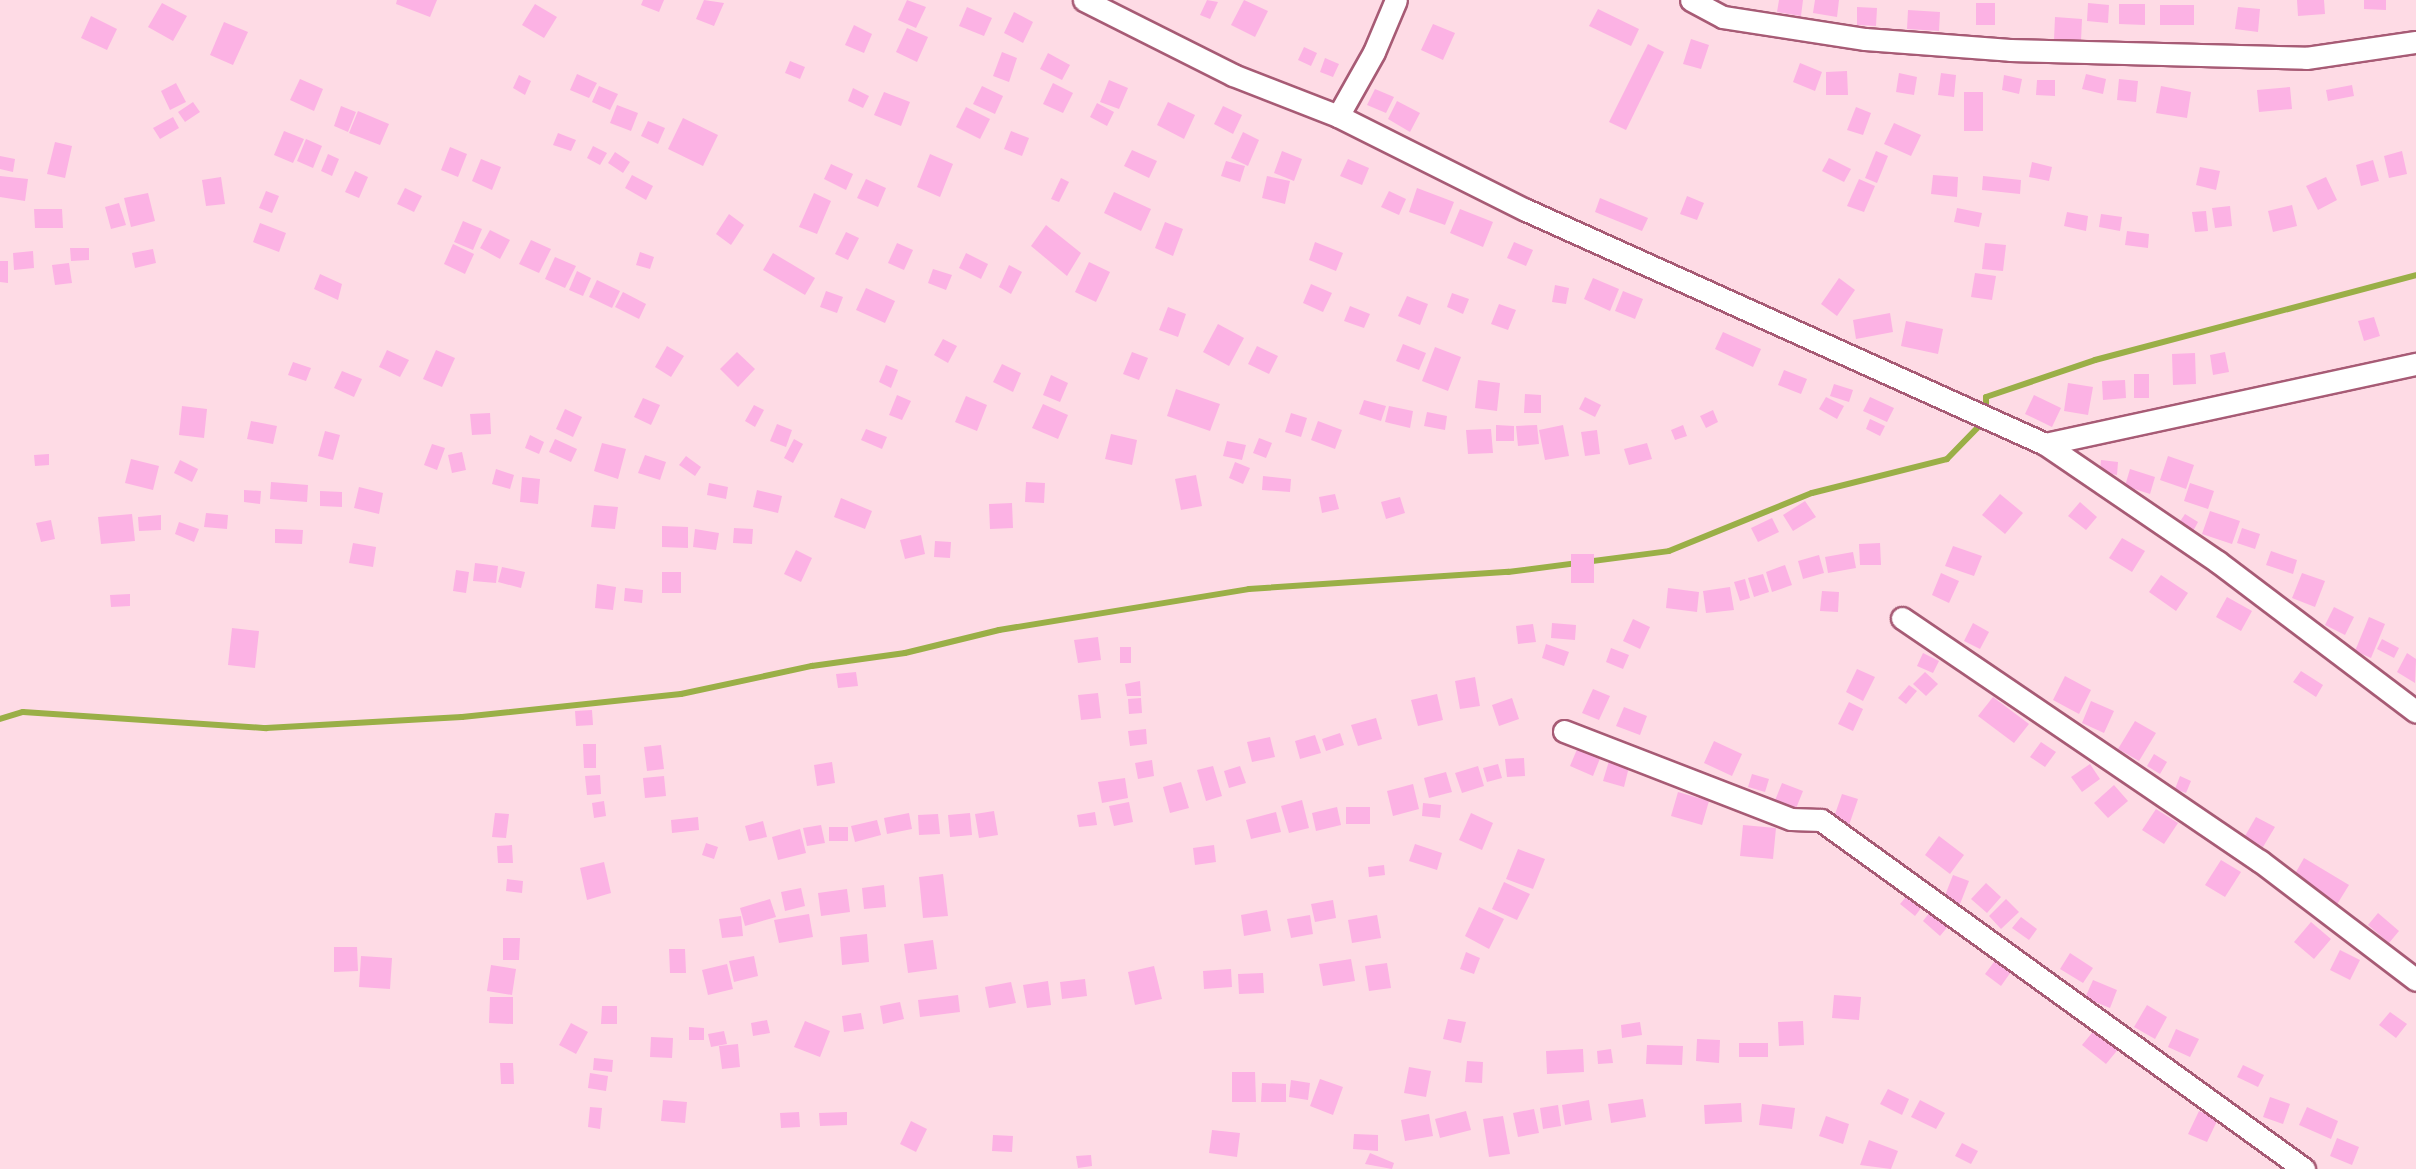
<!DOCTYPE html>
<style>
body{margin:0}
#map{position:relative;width:2416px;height:1169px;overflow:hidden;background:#fedbe5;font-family:Lato,sans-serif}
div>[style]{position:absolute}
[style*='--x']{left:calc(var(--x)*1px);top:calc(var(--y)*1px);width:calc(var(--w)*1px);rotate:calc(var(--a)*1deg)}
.stream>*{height:6px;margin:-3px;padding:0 3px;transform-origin:3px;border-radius:3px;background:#9aaf47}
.building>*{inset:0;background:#fcb2e4}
.roads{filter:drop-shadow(2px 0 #a75b75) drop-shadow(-2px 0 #a75b75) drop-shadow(0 2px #a75b75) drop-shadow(0 -2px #a75b75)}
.street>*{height:21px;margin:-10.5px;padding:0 10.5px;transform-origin:10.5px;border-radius:10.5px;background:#fff}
span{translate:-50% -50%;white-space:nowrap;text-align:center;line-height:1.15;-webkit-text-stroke:7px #f3f3f3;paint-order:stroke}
</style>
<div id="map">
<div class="stream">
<div style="--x:0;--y:719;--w:24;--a:-17"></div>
<div style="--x:23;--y:712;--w:244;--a:3.8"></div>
<div style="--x:266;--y:728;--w:196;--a:-3.2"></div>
<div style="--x:462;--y:717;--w:220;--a:-6"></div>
<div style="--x:681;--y:694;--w:134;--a:-12.1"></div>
<div style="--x:812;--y:666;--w:94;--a:-8"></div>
<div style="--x:905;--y:653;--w:97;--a:-13.7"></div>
<div style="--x:999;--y:630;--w:253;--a:-9.3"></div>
<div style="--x:1249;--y:589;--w:260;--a:-3.8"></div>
<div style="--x:1508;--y:572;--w:162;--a:-7.4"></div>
<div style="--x:1669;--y:551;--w:154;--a:-22.1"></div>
<div style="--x:1812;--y:493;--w:139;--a:-14.1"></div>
<div style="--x:1947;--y:459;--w:56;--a:-45.7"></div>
<div style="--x:1986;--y:419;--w:22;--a:-90"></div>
<div style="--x:1986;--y:397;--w:115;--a:-18.7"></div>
<div style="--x:2095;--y:360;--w:332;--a:-14.8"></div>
</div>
<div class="building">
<div style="clip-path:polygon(397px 0,437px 0,430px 17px,396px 4px)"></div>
<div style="clip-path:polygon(643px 0,664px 0,659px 12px,641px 5px)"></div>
<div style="clip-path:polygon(704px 0,724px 3px,714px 26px,696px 19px)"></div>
<div style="clip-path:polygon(907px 0,926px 7px,916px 28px,898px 20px)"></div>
<div style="clip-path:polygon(1207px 0,1218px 2px,1210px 19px,1200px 15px)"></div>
<div style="clip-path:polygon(1244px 0,1268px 11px,1255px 37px,1231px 25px)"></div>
<div style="clip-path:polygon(1779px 0,1803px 0,1801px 16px,1777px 12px)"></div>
<div style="clip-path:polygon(1815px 0,1839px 0,1837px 17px,1813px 13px)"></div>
<div style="clip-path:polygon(2297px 0,2324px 0,2325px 14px,2298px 16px)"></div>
<div style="clip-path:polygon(2364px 0,2386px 0,2386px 10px,2364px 9px)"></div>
<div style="clip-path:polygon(162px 3px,187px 16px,173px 41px,148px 27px)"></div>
<div style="clip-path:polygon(1976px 3px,1995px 3px,1995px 25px,1976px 25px)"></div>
<div style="clip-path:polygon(2088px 3px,2109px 5px,2108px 23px,2087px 21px)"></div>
<div style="clip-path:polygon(535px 4px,557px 17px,544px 38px,522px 25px)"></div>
<div style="clip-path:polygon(2119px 4px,2145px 4px,2145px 25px,2119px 24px)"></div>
<div style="clip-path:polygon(2160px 5px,2194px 5px,2194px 25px,2160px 25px)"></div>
<div style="clip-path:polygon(967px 7px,992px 18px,984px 36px,959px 26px)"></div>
<div style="clip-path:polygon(1857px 7px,1877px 8px,1876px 26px,1857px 25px)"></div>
<div style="clip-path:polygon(2238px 7px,2260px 9px,2258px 32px,2235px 29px)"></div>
<div style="clip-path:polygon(1598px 9px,1639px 29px,1631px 46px,1589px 26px)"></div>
<div style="clip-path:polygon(1908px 10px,1940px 12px,1939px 31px,1907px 29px)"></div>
<div style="clip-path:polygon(1014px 12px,1033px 22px,1023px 43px,1004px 33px)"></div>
<div style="clip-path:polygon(91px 16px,117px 29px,107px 50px,81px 38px)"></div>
<div style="clip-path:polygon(2055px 17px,2082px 19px,2081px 41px,2054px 40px)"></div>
<div style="clip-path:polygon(224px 22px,248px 32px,233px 65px,210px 55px)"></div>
<div style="clip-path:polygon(1433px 24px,1455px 33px,1443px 60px,1421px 50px)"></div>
<div style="clip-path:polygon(854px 25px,872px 34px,864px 53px,845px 45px)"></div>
<div style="clip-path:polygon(907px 28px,928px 37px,917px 62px,896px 52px)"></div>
<div style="clip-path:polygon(1691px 39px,1709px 45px,1701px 69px,1683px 64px)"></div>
<div style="clip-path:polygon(1648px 44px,1664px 52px,1626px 130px,1609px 122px)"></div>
<div style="clip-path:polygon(1304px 47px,1317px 53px,1311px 66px,1298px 60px)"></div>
<div style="clip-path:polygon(1002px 52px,1017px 58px,1009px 82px,993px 76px)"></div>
<div style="clip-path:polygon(1048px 53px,1070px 65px,1062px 80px,1040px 69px)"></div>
<div style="clip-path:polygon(1325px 58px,1339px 64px,1333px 77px,1320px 72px)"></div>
<div style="clip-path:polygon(790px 61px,805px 67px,800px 79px,785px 73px)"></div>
<div style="clip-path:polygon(1800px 63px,1822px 72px,1815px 91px,1793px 82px)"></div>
<div style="clip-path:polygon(1847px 71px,1848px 95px,1826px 95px,1826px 72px)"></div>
<div style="clip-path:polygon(1899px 73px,1917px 77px,1914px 95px,1896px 92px)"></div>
<div style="clip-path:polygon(1941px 73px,1956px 75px,1954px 97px,1938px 95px)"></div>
<div style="clip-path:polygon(577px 74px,597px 83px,589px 98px,570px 90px)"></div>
<div style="clip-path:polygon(2086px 74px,2106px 79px,2103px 94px,2082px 89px)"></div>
<div style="clip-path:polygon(519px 75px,531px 81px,525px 95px,513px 88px)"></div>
<div style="clip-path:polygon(2004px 75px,2022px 79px,2019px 94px,2002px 90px)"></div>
<div style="clip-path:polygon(300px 79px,323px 89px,314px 111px,290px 100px)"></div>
<div style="clip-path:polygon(2119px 79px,2138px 81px,2136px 102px,2117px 100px)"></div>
<div style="clip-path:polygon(1109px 80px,1128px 88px,1119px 109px,1100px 102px)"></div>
<div style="clip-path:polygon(2037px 80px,2055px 80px,2055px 96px,2036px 95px)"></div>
<div style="clip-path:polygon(176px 83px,186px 102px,170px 110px,161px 91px)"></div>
<div style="clip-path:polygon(1053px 83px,1073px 93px,1063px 113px,1043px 104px)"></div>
<div style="clip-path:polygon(2352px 85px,2354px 96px,2328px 101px,2326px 90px)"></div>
<div style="clip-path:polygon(599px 86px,618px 94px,610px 110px,592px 102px)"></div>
<div style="clip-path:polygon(982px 86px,1003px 96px,995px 114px,973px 104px)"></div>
<div style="clip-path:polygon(2161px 86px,2191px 92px,2187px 118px,2156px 113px)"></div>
<div style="clip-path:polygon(2290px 87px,2292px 109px,2259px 112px,2257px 90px)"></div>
<div style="clip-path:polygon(853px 88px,869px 96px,863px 108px,848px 101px)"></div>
<div style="clip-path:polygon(1375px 89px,1394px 97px,1386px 113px,1367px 105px)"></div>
<div style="clip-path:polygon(884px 92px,910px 102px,901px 126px,874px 115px)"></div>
<div style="clip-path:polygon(1964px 92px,1983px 92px,1983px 131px,1964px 131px)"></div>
<div style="clip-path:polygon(1397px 101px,1420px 113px,1410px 132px,1388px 119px)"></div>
<div style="clip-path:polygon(193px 102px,200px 112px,185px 122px,178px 112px)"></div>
<div style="clip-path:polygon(1168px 102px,1195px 115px,1184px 139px,1157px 125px)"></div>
<div style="clip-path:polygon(1097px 103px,1114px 112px,1107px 126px,1090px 117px)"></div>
<div style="clip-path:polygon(617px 105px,638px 113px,631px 131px,610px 123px)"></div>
<div style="clip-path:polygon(341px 106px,356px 112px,348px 132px,334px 126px)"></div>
<div style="clip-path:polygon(1223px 106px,1242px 115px,1233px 134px,1214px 124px)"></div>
<div style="clip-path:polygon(966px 107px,990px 119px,980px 139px,956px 127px)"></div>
<div style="clip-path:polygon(1856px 107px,1871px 113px,1863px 135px,1847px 130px)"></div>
<div style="clip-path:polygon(358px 111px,389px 124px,380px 145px,349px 133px)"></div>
<div style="clip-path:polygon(173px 117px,179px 128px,160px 139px,153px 128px)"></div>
<div style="clip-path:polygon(683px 118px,718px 135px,703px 166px,668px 149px)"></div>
<div style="clip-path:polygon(648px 121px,665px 128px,658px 144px,641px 136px)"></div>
<div style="clip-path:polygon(1894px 123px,1921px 135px,1911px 156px,1884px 144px)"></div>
<div style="clip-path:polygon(284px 131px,304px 139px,293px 163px,274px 155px)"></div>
<div style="clip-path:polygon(1011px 131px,1029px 138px,1022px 156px,1004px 149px)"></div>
<div style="clip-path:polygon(1243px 132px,1259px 140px,1248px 166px,1231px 158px)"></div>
<div style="clip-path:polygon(558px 133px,576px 140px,571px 151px,553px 145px)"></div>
<div style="clip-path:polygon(306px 139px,322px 146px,313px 168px,297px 161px)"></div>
<div style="clip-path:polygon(55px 142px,72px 146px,65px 178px,47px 174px)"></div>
<div style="clip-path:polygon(593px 146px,607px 153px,600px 165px,587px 158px)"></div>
<div style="clip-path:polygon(450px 147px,467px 154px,458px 177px,441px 170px)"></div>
<div style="clip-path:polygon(1132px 150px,1157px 161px,1149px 178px,1124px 166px)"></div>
<div style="clip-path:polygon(1282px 151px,1302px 159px,1294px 181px,1274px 173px)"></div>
<div style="clip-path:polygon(1876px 151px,1888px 156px,1877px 183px,1865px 178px)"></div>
<div style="clip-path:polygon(2402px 151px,2407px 174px,2389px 178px,2384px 156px)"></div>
<div style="clip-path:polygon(615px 152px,630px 162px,623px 173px,608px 163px)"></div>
<div style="clip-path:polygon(328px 154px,339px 159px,332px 176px,321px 171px)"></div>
<div style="clip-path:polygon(930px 154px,953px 164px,940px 197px,917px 187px)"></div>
<div style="clip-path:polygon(0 156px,15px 159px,13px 172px,0 169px)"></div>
<div style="clip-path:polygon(1829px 158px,1851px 169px,1844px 182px,1822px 171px)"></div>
<div style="clip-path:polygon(481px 159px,501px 167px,492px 190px,472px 181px)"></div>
<div style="clip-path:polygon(1348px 159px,1369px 168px,1362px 185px,1340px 176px)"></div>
<div style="clip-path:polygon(2373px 160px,2379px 181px,2361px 186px,2356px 165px)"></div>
<div style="clip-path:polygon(1226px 161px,1245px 166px,1240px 182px,1221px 176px)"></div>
<div style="clip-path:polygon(2032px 162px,2052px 167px,2049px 181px,2029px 177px)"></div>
<div style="clip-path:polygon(831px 164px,853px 174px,846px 190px,824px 179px)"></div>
<div style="clip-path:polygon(2200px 167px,2220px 171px,2216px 190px,2196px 185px)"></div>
<div style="clip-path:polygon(355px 171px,368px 177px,359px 198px,345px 192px)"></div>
<div style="clip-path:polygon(632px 175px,653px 186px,646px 200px,625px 188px)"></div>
<div style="clip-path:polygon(1933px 175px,1958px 177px,1957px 197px,1931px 194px)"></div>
<div style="clip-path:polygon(0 176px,28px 179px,25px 201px,0 197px)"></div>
<div style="clip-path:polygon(1267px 176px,1290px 181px,1285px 204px,1262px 198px)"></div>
<div style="clip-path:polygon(1983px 176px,2021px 180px,2020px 194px,1982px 190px)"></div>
<div style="clip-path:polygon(221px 177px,225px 204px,206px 206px,202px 180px)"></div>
<div style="clip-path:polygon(2326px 177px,2337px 200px,2318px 210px,2306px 186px)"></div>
<div style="clip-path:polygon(1061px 178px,1069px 182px,1059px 202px,1051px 199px)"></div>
<div style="clip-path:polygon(866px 179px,886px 188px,878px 207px,857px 198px)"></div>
<div style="clip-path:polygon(1859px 179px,1875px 186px,1864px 212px,1847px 206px)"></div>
<div style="clip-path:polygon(405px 188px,422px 196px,414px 212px,397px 204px)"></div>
<div style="clip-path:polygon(1417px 188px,1454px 202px,1445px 225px,1409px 212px)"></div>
<div style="clip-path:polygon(266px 191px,279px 196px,272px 213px,259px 208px)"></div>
<div style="clip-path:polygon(1389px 191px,1406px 199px,1399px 215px,1381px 207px)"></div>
<div style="clip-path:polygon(1114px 192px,1151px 209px,1141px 231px,1104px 213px)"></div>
<div style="clip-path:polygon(148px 193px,155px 221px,131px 227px,124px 198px)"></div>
<div style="clip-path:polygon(814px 193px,831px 201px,817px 234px,799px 227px)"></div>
<div style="clip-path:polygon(1687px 196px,1704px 203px,1697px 220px,1680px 214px)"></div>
<div style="clip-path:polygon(1600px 198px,1648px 218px,1642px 231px,1595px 212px)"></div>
<div style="clip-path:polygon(119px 203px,126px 225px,111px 229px,105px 207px)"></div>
<div style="clip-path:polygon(2292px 205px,2297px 226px,2273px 232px,2268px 211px)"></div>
<div style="clip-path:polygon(2230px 206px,2232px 226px,2215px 228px,2212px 208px)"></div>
<div style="clip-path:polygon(1957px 208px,1982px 213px,1979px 227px,1954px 222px)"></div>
<div style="clip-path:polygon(34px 209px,62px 209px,63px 228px,35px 228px)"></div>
<div style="clip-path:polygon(1460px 209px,1493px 222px,1483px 247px,1450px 233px)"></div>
<div style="clip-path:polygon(2206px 211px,2208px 231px,2195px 232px,2192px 212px)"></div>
<div style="clip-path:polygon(2067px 212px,2088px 216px,2086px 231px,2064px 226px)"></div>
<div style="clip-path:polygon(729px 214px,744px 225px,731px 245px,716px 234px)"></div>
<div style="clip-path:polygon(2101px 214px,2122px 217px,2120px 231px,2099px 227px)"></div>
<div style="clip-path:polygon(463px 221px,482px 229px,473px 250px,454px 242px)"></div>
<div style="clip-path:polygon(1165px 222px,1183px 229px,1173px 256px,1155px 248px)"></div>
<div style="clip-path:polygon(260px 223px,286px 233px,279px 252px,253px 242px)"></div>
<div style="clip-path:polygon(1046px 225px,1081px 253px,1067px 276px,1031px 246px)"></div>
<div style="clip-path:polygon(490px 230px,510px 240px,500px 259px,480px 248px)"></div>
<div style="clip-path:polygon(2127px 231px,2149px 234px,2148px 248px,2125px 245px)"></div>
<div style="clip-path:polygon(846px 232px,859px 238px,848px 260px,835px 254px)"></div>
<div style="clip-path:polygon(531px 240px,551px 249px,539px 273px,519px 264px)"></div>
<div style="clip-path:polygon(1315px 242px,1343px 253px,1336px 271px,1309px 260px)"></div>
<div style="clip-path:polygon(1514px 242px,1533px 250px,1526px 266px,1507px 258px)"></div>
<div style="clip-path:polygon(897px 243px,913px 250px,904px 270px,888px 263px)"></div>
<div style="clip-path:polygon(1985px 243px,2006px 245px,2003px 271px,1982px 269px)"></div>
<div style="clip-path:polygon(453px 244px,474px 254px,465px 274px,444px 264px)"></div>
<div style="clip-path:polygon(70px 248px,89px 248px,89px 260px,71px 261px)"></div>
<div style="clip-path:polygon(153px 249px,156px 263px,135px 268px,132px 253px)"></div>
<div style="clip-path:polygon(33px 251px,34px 268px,14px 270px,13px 253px)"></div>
<div style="clip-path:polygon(640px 252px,654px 257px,650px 269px,636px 265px)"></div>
<div style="clip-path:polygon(773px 253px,815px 278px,805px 295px,763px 270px)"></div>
<div style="clip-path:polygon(966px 253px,988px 264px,981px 279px,959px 268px)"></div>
<div style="clip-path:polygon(555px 257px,576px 266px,565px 288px,545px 279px)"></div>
<div style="clip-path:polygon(0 261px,8px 261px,8px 283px,0 282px)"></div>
<div style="clip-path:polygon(1089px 262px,1110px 272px,1096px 302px,1075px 292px)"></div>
<div style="clip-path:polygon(69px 263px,72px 283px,55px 285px,52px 265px)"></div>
<div style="clip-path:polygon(1009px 265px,1022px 272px,1011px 294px,999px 287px)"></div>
<div style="clip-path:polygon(933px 269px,952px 275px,946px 290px,928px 283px)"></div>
<div style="clip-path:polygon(577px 271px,591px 278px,583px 296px,569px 290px)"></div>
<div style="clip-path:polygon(1975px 273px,1996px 276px,1992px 300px,1971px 297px)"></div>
<div style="clip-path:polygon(320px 274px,342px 284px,338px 300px,314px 289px)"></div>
<div style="clip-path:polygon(1593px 278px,1619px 289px,1610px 311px,1584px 299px)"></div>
<div style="clip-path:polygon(1839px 278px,1855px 290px,1837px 316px,1821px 304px)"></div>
<div style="clip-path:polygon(597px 280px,620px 291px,612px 308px,589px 297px)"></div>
<div style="clip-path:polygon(1311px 284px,1332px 293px,1323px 312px,1303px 303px)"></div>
<div style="clip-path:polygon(1555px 285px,1569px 288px,1566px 304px,1552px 302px)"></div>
<div style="clip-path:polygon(866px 288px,895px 301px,885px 323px,856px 310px)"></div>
<div style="clip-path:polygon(826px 291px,843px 297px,837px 313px,820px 307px)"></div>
<div style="clip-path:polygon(1623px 291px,1643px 299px,1635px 319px,1615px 311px)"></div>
<div style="clip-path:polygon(623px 292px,646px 304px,639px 319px,615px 307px)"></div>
<div style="clip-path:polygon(1452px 293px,1469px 299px,1463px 314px,1447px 307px)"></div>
<div style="clip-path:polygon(1407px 296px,1428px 304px,1420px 325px,1398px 316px)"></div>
<div style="clip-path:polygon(1499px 304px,1516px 310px,1508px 330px,1491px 324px)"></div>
<div style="clip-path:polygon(1350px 306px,1370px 314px,1364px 328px,1344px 321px)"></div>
<div style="clip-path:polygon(1168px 307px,1186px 314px,1178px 337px,1159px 330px)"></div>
<div style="clip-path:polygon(1890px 313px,1893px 332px,1856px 339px,1853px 320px)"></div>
<div style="clip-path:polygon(2374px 317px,2380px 336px,2364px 341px,2358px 321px)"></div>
<div style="clip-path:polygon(1906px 321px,1943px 329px,1938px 354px,1901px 346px)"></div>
<div style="clip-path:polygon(1218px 324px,1244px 338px,1229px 366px,1203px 352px)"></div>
<div style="clip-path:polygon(1723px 332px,1761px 349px,1753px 367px,1715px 349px)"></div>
<div style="clip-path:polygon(943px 339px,957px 346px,948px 363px,934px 355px)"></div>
<div style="clip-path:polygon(1403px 344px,1426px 353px,1419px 370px,1396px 361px)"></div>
<div style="clip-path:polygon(667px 346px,684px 356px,671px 377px,655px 367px)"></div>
<div style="clip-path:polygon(1257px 346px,1278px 356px,1269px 374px,1248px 364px)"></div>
<div style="clip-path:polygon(1435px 347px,1461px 357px,1448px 391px,1422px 381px)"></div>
<div style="clip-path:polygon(387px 350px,409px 360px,400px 377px,379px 367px)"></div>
<div style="clip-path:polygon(436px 350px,455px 358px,442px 387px,423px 379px)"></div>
<div style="clip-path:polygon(737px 352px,755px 369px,738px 387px,720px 369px)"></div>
<div style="clip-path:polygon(1132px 352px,1148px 358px,1139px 380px,1123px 374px)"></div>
<div style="clip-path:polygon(2225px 352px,2229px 372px,2213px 375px,2210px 355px)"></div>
<div style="clip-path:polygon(2195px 353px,2196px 384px,2173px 385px,2172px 354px)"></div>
<div style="clip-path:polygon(293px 362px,311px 368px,306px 381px,288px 375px)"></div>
<div style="clip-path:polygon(1002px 364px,1021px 373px,1013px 392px,993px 382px)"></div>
<div style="clip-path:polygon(886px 365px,898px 370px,891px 388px,879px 382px)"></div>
<div style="clip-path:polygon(1784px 370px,1807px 379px,1801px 394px,1778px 385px)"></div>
<div style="clip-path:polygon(342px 371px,362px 379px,354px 397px,334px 388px)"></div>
<div style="clip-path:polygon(2134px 374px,2149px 374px,2149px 398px,2134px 398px)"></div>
<div style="clip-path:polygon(1051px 375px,1068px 383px,1060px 402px,1043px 395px)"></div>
<div style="clip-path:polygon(1478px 380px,1500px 383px,1497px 411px,1475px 408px)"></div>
<div style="clip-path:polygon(2125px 380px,2126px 398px,2103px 400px,2102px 381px)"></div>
<div style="clip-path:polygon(2068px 383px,2093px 387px,2088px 415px,2064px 411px)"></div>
<div style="clip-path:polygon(1834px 384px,1853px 390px,1849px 402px,1830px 396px)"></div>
<div style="clip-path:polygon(1176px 389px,1220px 404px,1210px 431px,1167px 416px)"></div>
<div style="clip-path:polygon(1525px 394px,1541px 395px,1541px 413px,1524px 413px)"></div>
<div style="clip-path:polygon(897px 395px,911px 401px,902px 420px,889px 415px)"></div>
<div style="clip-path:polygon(2034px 395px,2061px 408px,2052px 427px,2025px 414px)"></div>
<div style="clip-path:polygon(966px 396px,987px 405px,977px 431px,955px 422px)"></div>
<div style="clip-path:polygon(1585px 397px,1601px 405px,1595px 417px,1579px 409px)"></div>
<div style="clip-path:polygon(1826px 397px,1844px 406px,1837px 419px,1819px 409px)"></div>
<div style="clip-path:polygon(1870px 397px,1894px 408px,1887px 422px,1863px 411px)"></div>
<div style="clip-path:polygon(643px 398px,660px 405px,651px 425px,634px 417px)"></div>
<div style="clip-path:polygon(1364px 400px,1386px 406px,1381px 421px,1359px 414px)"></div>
<div style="clip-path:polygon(1043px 404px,1068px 415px,1058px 439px,1032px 428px)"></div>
<div style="clip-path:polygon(754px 405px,764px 410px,755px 427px,745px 421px)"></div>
<div style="clip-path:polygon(182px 406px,207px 409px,204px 438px,179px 435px)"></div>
<div style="clip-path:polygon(1389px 406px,1413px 411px,1410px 428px,1385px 422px)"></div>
<div style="clip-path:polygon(565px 409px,582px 417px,573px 437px,556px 429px)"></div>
<div style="clip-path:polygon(1713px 410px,1718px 422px,1706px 428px,1700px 416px)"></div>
<div style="clip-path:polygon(1427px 412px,1447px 416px,1445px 430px,1424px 426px)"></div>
<div style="clip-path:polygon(490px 413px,491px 434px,472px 435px,470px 414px)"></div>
<div style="clip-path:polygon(1291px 413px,1307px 418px,1301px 437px,1285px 432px)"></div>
<div style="clip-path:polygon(1870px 419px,1885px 426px,1880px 436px,1866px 429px)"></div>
<div style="clip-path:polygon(251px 421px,277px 426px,273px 444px,247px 439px)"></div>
<div style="clip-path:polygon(1318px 421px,1342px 430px,1335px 449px,1311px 440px)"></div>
<div style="clip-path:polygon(777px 424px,792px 430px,786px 447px,770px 441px)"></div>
<div style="clip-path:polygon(1496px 425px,1514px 426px,1514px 441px,1496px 441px)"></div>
<div style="clip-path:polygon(1537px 425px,1539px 444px,1518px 446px,1516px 426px)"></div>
<div style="clip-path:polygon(1563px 425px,1569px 456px,1545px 460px,1539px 430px)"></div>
<div style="clip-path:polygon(1683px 425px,1687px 436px,1675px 440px,1671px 430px)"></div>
<div style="clip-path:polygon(866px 429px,887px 437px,882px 449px,861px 440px)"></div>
<div style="clip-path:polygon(1491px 429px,1493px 453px,1468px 454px,1466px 430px)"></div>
<div style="clip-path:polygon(1597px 430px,1600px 454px,1585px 456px,1581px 432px)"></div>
<div style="clip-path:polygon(325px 431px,340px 435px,333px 460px,318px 456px)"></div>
<div style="clip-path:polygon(1111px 434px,1137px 440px,1132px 465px,1105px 459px)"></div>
<div style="clip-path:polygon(530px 435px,544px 442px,539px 454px,525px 448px)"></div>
<div style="clip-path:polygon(1259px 438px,1272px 443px,1266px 458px,1253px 453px)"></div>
<div style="clip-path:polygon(555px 439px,577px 449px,571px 462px,549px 452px)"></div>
<div style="clip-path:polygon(794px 439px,803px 444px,793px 463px,784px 458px)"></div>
<div style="clip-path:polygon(1227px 441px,1246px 445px,1242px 460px,1223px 456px)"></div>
<div style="clip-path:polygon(602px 443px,626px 449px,618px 479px,594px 471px)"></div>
<div style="clip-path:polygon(1647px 443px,1652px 459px,1629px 465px,1624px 449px)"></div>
<div style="clip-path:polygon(432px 444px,445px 448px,437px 470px,424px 465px)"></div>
<div style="clip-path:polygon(462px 452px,466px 470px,452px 473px,448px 455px)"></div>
<div style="clip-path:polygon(49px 454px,49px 465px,35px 466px,34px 455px)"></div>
<div style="clip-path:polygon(645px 455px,666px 462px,660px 480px,638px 473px)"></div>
<div style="clip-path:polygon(686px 456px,701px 467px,695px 476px,679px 465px)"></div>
<div style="clip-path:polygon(2168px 456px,2194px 465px,2186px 489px,2160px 480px)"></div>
<div style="clip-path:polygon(131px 459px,159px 466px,153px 490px,125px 483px)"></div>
<div style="clip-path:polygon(180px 460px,198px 469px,192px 482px,174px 473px)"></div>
<div style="clip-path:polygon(2101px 460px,2118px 462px,2117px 475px,2100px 472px)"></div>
<div style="clip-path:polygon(1235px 462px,1250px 468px,1243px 484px,1229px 478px)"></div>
<div style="clip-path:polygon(496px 469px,514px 475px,510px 489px,492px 484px)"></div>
<div style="clip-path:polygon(2130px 469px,2155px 477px,2150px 494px,2125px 486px)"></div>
<div style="clip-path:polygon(1196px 475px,1202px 506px,1181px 510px,1175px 479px)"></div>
<div style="clip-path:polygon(1263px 476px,1291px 479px,1290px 492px,1262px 490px)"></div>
<div style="clip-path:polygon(522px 477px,540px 479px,538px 504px,520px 502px)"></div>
<div style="clip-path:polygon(271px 482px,308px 485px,307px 502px,270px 499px)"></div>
<div style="clip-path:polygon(1026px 482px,1045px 483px,1044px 503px,1025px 502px)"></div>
<div style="clip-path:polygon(709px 483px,728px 487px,726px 499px,707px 495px)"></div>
<div style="clip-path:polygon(2190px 483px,2214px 491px,2208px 509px,2184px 501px)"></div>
<div style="clip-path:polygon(359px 487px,383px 493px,379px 514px,354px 508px)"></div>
<div style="clip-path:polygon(244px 490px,261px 491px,260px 504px,244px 502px)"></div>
<div style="clip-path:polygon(757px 490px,782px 496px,778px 513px,753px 507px)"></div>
<div style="clip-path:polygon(320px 491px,342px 492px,342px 507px,320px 506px)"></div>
<div style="clip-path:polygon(1335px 494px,1339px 509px,1322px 513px,1319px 497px)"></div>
<div style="clip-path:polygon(2000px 494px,2023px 513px,2005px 534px,1982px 515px)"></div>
<div style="clip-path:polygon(1400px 497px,1405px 513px,1386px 519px,1381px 502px)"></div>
<div style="clip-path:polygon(841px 498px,872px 511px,865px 529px,834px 517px)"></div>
<div style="clip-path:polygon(1805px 501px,1816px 517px,1793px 531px,1783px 515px)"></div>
<div style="clip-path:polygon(2080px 502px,2097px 517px,2086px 530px,2068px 516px)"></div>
<div style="clip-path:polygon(1012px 503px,1013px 528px,990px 529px,989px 504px)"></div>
<div style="clip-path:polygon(594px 505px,618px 507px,615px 529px,591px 527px)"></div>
<div style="clip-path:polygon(2210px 511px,2240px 521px,2232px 544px,2202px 534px)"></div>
<div style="clip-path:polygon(206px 513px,228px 515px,227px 529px,204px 527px)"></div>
<div style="clip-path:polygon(132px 514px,135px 541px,101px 544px,98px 517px)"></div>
<div style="clip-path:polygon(2185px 514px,2198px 522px,2191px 535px,2177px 526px)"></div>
<div style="clip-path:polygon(161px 515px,161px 530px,139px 531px,138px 517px)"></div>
<div style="clip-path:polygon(1772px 518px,1779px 532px,1758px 542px,1751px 528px)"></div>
<div style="clip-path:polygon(51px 520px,55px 539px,41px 542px,36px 523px)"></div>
<div style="clip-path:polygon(179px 522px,199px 529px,194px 542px,175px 534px)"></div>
<div style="clip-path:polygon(662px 526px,688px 527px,688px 548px,662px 547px)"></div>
<div style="clip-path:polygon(734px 528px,753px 529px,752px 544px,733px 543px)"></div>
<div style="clip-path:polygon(2242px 528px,2260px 534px,2255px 549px,2237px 543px)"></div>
<div style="clip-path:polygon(275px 529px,303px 530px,302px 544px,275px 543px)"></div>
<div style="clip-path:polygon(695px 529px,719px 533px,716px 550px,693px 547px)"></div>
<div style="clip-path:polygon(921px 535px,925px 554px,905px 559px,900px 540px)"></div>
<div style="clip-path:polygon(2122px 538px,2145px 551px,2132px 572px,2109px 558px)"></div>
<div style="clip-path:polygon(935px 541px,951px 542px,950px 558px,934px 557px)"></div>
<div style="clip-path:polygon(353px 543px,376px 547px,373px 567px,349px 563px)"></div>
<div style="clip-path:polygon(1880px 543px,1881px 565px,1860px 565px,1859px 544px)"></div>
<div style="clip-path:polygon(1953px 546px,1982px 556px,1974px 576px,1945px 566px)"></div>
<div style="clip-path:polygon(796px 550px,812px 558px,801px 582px,784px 574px)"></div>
<div style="clip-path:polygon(2271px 551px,2297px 560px,2293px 574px,2266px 565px)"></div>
<div style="clip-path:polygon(1853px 552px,1856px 568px,1828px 573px,1825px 557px)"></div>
<div style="clip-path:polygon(1571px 554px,1594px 554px,1594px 583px,1571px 583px)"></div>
<div style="clip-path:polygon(1819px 555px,1824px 573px,1803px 579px,1798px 561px)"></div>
<div style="clip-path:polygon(475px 563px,498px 566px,496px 583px,473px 581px)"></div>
<div style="clip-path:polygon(1785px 565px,1792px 585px,1772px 592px,1766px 572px)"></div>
<div style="clip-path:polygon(502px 567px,525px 572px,521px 588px,498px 582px)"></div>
<div style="clip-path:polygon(456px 570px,469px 572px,466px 593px,453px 591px)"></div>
<div style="clip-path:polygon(662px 572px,681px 572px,681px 593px,662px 593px)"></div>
<div style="clip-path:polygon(1941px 573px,1959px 581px,1949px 603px,1932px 595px)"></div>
<div style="clip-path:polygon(2302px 573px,2325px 581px,2315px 607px,2292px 598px)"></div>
<div style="clip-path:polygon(1763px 574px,1769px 592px,1754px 597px,1748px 578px)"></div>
<div style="clip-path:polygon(2161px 575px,2188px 593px,2176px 611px,2149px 592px)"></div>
<div style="clip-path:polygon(1745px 579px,1750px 598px,1740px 601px,1734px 582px)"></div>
<div style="clip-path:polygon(597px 584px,616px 587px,613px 610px,595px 608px)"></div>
<div style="clip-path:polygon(1730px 587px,1734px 610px,1706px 613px,1703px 591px)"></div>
<div style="clip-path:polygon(625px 588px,643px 590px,642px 603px,624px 601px)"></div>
<div style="clip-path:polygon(1668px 588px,1699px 592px,1697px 612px,1666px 608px)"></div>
<div style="clip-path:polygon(1822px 591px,1839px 592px,1838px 612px,1820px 611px)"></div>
<div style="clip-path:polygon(130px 594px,130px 606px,111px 607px,110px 595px)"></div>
<div style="clip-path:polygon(2227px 597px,2252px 611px,2241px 631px,2216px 617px)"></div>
<div style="clip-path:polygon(2334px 607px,2354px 617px,2345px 635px,2325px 625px)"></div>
<div style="clip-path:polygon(2369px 617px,2385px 624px,2371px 658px,2355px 651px)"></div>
<div style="clip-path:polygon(1633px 619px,1650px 627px,1640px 649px,1623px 641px)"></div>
<div style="clip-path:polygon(1552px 623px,1576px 625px,1575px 640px,1551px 638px)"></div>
<div style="clip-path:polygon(1973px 623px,1989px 632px,1980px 649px,1964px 641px)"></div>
<div style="clip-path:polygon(1533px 624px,1536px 642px,1518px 644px,1516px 626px)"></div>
<div style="clip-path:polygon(232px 628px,259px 631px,255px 668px,228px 665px)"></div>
<div style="clip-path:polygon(1098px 637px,1101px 660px,1078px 663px,1074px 640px)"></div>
<div style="clip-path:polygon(2382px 639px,2399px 648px,2394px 658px,2377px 649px)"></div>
<div style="clip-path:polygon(1546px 644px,1569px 652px,1564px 666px,1542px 658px)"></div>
<div style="clip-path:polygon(1120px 647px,1131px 647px,1131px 663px,1120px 663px)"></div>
<div style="clip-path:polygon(1611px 648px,1629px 655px,1623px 669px,1606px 662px)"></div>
<div style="clip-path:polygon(1923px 653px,1939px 661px,1933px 673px,1917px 666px)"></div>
<div style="clip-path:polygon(2407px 653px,2416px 659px,2415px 683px,2397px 672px)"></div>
<div style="clip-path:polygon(1857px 669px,1875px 677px,1863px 701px,1846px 692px)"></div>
<div style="clip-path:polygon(2301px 671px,2323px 685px,2316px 697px,2293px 682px)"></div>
<div style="clip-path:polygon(856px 672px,858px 686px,838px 688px,836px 674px)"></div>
<div style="clip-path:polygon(1925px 672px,1938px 684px,1926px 696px,1913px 684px)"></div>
<div style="clip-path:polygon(2065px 676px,2091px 690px,2079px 714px,2053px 700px)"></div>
<div style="clip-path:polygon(1475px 677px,1480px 706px,1460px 709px,1455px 681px)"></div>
<div style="clip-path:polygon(1140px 681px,1141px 696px,1127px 696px,1125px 684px)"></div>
<div style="clip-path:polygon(1909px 685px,1917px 691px,1906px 704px,1898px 698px)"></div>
<div style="clip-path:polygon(1593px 689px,1610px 696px,1599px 720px,1582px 713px)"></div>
<div style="clip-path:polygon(1098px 693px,1101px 718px,1081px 720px,1078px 695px)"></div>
<div style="clip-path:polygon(1437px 694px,1443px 720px,1418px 726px,1411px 700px)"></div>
<div style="clip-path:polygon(1993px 697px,2029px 724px,2014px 743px,1978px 716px)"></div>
<div style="clip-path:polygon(1141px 698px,1142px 713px,1129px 714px,1128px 699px)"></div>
<div style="clip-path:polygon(1512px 698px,1519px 719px,1499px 726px,1492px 705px)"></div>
<div style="clip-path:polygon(2091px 701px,2114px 711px,2104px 733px,2082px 723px)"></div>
<div style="clip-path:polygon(1849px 702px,1863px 709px,1853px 731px,1838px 724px)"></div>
<div style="clip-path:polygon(1624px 707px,1647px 716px,1640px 735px,1616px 726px)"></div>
<div style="clip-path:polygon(592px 710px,593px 725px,576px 726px,575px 711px)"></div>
<div style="clip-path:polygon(1376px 718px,1382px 739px,1358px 746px,1351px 725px)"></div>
<div style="clip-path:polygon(2135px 721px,2156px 733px,2139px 761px,2118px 749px)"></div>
<div style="clip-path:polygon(1146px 729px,1147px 744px,1130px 746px,1128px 731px)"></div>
<div style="clip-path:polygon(1340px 733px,1344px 745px,1326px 751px,1322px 739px)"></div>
<div style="clip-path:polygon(1315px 735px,1321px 753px,1300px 759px,1295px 741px)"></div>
<div style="clip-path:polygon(1270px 737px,1275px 757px,1252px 762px,1247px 742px)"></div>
<div style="clip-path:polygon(1714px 741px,1742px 754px,1732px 776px,1704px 763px)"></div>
<div style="clip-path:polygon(2041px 742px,2056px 752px,2045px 767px,2030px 757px)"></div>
<div style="clip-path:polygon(583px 744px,596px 744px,596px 768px,584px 768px)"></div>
<div style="clip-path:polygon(661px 745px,664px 769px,647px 771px,644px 747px)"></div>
<div style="clip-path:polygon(1578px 747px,1601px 756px,1593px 776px,1570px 766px)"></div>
<div style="clip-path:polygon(2154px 754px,2167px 762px,2160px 774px,2147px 766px)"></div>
<div style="clip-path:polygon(1524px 758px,1525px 776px,1507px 777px,1505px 759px)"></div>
<div style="clip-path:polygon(1152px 760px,1154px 776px,1138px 779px,1135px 763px)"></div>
<div style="clip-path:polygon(1609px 761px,1629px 767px,1624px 787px,1603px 781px)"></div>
<div style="clip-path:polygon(832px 762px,835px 783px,817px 786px,814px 765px)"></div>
<div style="clip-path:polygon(1498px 764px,1502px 778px,1487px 782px,1483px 768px)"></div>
<div style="clip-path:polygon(2090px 764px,2100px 779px,2082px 792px,2071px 777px)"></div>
<div style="clip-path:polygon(1213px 766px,1222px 796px,1206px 801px,1197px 770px)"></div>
<div style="clip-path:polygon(1240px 766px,1246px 783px,1229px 788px,1224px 771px)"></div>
<div style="clip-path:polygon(1478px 766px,1484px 786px,1462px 793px,1455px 773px)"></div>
<div style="clip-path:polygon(1446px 772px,1452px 792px,1429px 798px,1424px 778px)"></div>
<div style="clip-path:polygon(1752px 774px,1769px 779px,1765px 792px,1748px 787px)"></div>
<div style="clip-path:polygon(600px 775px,601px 794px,587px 795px,585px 776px)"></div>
<div style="clip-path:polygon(664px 776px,666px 796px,645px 798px,643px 778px)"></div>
<div style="clip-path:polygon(2180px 776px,2191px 781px,2186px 793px,2175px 789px)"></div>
<div style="clip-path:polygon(1125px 778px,1128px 798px,1102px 803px,1098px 782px)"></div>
<div style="clip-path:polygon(1181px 782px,1189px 808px,1170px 813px,1163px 787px)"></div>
<div style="clip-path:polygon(1782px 783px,1803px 791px,1795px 811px,1774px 803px)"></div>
<div style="clip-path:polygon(1413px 784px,1419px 809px,1393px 816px,1387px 791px)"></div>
<div style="clip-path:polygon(2114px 785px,2128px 801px,2108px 818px,2094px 803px)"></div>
<div style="clip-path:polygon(1678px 792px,1709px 801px,1702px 825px,1671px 816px)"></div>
<div style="clip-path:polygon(1842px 794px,1858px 799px,1849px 825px,1833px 820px)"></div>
<div style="clip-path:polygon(1302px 800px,1309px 828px,1289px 833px,1281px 806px)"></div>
<div style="clip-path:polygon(604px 801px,606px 816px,594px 818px,592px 803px)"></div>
<div style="clip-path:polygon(1129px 802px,1133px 822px,1114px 826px,1109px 806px)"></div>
<div style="clip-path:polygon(1423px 803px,1441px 805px,1440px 818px,1422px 816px)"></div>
<div style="clip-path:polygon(1337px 807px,1341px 825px,1316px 831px,1312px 813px)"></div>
<div style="clip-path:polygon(1346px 807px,1370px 807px,1370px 824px,1346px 824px)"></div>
<div style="clip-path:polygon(2156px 809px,2178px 823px,2164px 844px,2142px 830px)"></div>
<div style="clip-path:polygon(994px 811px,998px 835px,979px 838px,975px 814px)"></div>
<div style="clip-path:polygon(1095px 812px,1097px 825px,1079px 827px,1077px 815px)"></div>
<div style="clip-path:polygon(1276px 812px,1281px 832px,1251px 839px,1246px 820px)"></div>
<div style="clip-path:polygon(495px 813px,509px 814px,506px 838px,492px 837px)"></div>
<div style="clip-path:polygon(909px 813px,912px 829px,887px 834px,884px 818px)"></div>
<div style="clip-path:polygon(970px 813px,972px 835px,950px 837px,948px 815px)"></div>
<div style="clip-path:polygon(1471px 813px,1493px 823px,1482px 850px,1459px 840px)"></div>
<div style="clip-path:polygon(938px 814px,940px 834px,919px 835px,918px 815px)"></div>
<div style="clip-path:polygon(698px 817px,699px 830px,672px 833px,671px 820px)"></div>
<div style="clip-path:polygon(2256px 817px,2275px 827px,2263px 847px,2245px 836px)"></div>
<div style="clip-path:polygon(877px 820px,881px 835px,855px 842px,851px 826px)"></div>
<div style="clip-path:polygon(763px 821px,767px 837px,749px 841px,745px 826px)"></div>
<div style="clip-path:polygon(821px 825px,825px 843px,807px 846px,803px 828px)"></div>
<div style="clip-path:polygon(1743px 825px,1776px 828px,1773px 859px,1740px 856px)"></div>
<div style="clip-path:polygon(829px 827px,848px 827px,848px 841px,829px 841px)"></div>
<div style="clip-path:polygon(800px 829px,806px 853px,778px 860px,772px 837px)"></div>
<div style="clip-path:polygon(1939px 836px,1964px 855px,1950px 874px,1925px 855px)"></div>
<div style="clip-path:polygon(706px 843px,718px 847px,714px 859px,702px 855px)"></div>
<div style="clip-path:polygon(1415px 844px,1442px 853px,1437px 870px,1409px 861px)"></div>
<div style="clip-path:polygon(512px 845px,513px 863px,498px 863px,497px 846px)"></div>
<div style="clip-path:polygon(1214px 845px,1216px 862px,1195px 865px,1193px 848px)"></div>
<div style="clip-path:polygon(1518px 849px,1545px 859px,1533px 889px,1506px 879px)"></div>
<div style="clip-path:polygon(2304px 858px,2349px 885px,2336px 906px,2292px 879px)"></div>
<div style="clip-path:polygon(2221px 860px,2241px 872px,2225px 897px,2205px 885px)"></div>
<div style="clip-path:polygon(604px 862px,611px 893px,587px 900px,580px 868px)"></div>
<div style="clip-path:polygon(1384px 865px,1385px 875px,1369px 877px,1368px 867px)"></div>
<div style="clip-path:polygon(943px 874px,948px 916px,923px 918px,919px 877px)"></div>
<div style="clip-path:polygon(1953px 875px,1969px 881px,1960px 904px,1944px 898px)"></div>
<div style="clip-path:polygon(507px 879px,523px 881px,522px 893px,506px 891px)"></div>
<div style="clip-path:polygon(1504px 882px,1530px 894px,1517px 920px,1492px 909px)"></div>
<div style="clip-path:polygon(1986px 883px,2001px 897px,1987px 913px,1971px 899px)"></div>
<div style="clip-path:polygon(884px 885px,886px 907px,864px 909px,862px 888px)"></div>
<div style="clip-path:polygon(801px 888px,805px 906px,785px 911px,781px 892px)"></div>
<div style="clip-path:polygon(847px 889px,850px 912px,821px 916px,818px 893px)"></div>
<div style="clip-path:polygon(1911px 891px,1925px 903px,1915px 916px,1900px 904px)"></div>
<div style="clip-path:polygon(770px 899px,776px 917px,745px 926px,740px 908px)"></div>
<div style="clip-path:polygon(2006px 899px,2019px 912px,2001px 929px,1989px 916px)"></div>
<div style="clip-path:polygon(1333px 900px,1336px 918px,1315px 922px,1311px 904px)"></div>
<div style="clip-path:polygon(1479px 907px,1504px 919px,1489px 949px,1465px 936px)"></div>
<div style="clip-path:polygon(1933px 908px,1950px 924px,1940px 936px,1923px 921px)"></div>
<div style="clip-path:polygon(1267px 910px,1271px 931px,1244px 936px,1241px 915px)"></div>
<div style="clip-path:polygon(2378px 913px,2399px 931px,2389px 943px,2368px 925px)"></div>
<div style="clip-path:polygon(809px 914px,813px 937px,779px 943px,774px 920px)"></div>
<div style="clip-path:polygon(1310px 915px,1313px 934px,1291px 938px,1287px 919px)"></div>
<div style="clip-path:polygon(1377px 915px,1381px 938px,1352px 943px,1348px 920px)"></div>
<div style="clip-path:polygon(741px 916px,743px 936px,722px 938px,719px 919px)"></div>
<div style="clip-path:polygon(2021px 917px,2037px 929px,2029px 940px,2012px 928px)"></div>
<div style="clip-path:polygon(2311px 922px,2331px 939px,2314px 959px,2294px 942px)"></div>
<div style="clip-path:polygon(867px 934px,869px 962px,842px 965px,840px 937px)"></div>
<div style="clip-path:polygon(503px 938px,520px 938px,519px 960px,503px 960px)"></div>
<div style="clip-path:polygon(933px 940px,937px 969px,908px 973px,904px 944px)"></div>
<div style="clip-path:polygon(334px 947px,357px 947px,358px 971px,334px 972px)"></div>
<div style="clip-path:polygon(669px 949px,685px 949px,686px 973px,670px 973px)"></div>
<div style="clip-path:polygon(2340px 950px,2360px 960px,2350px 980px,2330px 970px)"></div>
<div style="clip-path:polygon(1466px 952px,1480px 958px,1474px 974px,1460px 969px)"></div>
<div style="clip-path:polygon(2070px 953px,2093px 968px,2083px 983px,2060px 969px)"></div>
<div style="clip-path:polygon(361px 956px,392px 958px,390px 989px,359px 987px)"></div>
<div style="clip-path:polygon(754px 956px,758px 976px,734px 982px,729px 961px)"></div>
<div style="clip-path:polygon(1997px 958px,2013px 969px,2001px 986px,1985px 974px)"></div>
<div style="clip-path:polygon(1351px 959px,1355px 981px,1323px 986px,1319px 964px)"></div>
<div style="clip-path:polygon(1387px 963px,1391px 988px,1369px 991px,1365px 966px)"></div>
<div style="clip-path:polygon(727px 964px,733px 989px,708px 995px,702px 970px)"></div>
<div style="clip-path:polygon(491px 965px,516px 969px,512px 995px,487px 991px)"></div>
<div style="clip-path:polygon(1154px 966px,1162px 999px,1135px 1005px,1128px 972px)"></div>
<div style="clip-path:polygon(1231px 969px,1232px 987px,1204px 989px,1203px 971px)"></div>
<div style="clip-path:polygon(1263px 973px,1264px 993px,1239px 994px,1238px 974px)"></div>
<div style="clip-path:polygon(1085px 979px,1087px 996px,1062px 999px,1060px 982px)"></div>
<div style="clip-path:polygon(2093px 980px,2117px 990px,2110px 1008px,2085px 998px)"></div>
<div style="clip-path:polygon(1048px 981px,1051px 1005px,1027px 1008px,1023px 985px)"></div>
<div style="clip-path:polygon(1011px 982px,1016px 1003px,989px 1008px,985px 987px)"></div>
<div style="clip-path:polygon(958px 995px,960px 1012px,920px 1017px,918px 1000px)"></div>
<div style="clip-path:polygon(1834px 995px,1861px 997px,1859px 1020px,1832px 1018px)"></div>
<div style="clip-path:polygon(490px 997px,513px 997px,513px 1024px,489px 1023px)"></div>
<div style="clip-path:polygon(900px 1002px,904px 1019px,883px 1024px,880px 1006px)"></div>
<div style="clip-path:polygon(2147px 1005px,2167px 1017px,2155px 1039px,2134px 1027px)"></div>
<div style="clip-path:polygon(602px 1006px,617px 1006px,617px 1024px,601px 1024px)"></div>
<div style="clip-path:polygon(2390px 1012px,2407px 1024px,2396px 1038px,2379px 1025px)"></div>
<div style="clip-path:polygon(861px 1013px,864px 1029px,844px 1032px,842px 1016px)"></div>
<div style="clip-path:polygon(1448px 1019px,1466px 1022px,1461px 1043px,1443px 1039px)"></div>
<div style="clip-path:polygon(767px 1020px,770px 1033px,753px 1036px,751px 1023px)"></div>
<div style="clip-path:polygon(805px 1021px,830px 1031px,820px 1057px,794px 1047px)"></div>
<div style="clip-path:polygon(1803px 1021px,1804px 1045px,1779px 1046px,1778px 1022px)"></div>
<div style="clip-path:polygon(1640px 1022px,1642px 1035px,1622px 1038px,1621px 1025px)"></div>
<div style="clip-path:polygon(571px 1023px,588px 1032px,576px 1054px,559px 1045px)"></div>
<div style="clip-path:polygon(689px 1027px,704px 1028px,704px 1040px,689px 1040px)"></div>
<div style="clip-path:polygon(2096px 1028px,2120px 1047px,2106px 1064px,2082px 1045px)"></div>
<div style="clip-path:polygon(2176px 1029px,2199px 1039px,2190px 1057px,2168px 1047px)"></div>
<div style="clip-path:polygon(724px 1031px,727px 1044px,711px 1047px,708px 1034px)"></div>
<div style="clip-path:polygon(651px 1037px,673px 1038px,672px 1058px,650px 1057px)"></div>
<div style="clip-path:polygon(1697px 1039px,1720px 1040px,1719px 1063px,1696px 1061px)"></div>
<div style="clip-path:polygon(1739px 1043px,1768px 1043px,1768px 1057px,1739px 1057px)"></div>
<div style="clip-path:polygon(738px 1044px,740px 1067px,722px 1069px,719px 1046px)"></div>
<div style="clip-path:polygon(1647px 1045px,1683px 1046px,1682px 1065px,1646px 1064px)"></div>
<div style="clip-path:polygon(1583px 1049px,1584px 1072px,1547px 1074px,1546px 1051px)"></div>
<div style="clip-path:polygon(1611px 1049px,1613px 1063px,1598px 1064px,1597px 1051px)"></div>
<div style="clip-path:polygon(594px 1058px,613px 1060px,612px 1072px,593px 1070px)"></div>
<div style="clip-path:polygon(1467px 1061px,1483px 1062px,1482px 1083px,1465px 1082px)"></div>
<div style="clip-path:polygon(500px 1063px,513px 1063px,514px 1084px,501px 1084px)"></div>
<div style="clip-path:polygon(2243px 1065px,2264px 1075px,2258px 1087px,2237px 1077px)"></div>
<div style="clip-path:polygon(1409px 1067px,1431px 1071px,1426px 1097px,1404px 1093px)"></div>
<div style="clip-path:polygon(1232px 1072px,1255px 1072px,1256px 1102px,1232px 1102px)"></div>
<div style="clip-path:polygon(590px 1073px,608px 1076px,606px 1091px,588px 1088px)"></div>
<div style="clip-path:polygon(1320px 1079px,1343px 1087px,1333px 1115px,1310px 1106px)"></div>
<div style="clip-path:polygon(1291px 1080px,1310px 1083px,1308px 1100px,1289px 1097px)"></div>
<div style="clip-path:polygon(1262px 1083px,1286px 1084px,1286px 1102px,1261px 1102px)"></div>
<div style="clip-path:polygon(1888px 1089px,1909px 1099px,1902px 1115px,1880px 1104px)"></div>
<div style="clip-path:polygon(2270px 1097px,2290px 1104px,2283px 1124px,2263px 1117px)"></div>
<div style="clip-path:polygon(1643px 1099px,1646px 1117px,1611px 1123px,1608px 1104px)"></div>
<div style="clip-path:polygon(663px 1100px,687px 1102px,685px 1123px,661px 1121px)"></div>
<div style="clip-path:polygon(1589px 1100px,1592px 1120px,1565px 1125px,1562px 1105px)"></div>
<div style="clip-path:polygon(1920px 1100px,1945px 1113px,1936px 1129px,1911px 1117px)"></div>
<div style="clip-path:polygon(1741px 1103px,1742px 1122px,1705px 1124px,1704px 1105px)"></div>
<div style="clip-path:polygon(1762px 1104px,1795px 1108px,1792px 1129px,1759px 1125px)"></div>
<div style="clip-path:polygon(1558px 1105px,1561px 1126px,1543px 1129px,1540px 1108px)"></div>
<div style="clip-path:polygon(590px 1107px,602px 1108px,600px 1129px,588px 1127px)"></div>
<div style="clip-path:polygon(2307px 1107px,2338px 1121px,2331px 1139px,2299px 1125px)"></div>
<div style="clip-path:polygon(1534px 1109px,1539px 1133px,1518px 1137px,1513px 1113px)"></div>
<div style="clip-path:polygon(1466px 1111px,1471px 1130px,1440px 1138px,1435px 1119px)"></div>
<div style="clip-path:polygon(2199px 1111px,2218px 1119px,2207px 1142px,2188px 1134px)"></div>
<div style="clip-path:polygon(799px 1112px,800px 1127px,781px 1128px,780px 1113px)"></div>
<div style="clip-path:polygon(847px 1112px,847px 1125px,820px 1126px,819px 1113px)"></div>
<div style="clip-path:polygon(1429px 1114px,1433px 1136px,1405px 1141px,1401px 1120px)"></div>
<div style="clip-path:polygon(1503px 1116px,1510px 1154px,1489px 1157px,1483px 1119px)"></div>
<div style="clip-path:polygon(1826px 1116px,1849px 1124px,1843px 1144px,1819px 1136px)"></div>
<div style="clip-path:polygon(911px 1121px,927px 1129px,916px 1152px,900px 1144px)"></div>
<div style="clip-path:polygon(1212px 1130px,1240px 1133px,1237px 1157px,1209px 1153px)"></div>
<div style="clip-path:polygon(1354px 1134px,1378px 1135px,1378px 1151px,1353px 1149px)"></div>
<div style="clip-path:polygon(993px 1135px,1013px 1136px,1012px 1152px,992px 1151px)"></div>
<div style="clip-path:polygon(2337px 1138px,2359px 1147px,2352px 1165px,2330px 1156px)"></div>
<div style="clip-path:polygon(1869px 1140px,1898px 1151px,1891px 1169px,1860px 1165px)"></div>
<div style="clip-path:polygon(1962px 1143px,1978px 1151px,1971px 1164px,1955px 1156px)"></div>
<div style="clip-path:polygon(1370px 1153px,1394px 1163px,1392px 1169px,1365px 1164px)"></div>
<div style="clip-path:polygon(1091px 1155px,1092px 1166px,1078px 1168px,1076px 1156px)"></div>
</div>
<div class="roads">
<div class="street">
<div style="--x:1084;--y:0;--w:167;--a:26.7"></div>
<div style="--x:1233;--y:75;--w:113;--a:21.3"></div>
<div style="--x:1338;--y:116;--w:210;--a:26.6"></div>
<div style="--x:1526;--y:210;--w:569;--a:24.27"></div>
<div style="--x:2045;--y:444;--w:209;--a:34.3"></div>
<div style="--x:2218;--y:562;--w:248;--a:37.1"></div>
<div style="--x:1691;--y:0;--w:36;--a:28"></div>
<div style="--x:1723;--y:17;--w:144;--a:8.8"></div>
<div style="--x:1865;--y:39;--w:145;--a:4.3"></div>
<div style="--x:2010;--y:50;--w:296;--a:1.5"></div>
<div style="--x:2306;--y:58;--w:111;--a:-8.3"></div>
<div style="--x:1338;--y:116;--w:73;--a:-60.6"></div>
<div style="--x:1374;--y:52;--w:56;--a:-67.1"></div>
<div style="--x:2045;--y:444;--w:380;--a:-12.2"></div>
<div style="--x:1902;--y:618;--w:433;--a:34.2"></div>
<div style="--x:2260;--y:861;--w:196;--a:37.3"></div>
<div style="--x:1564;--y:731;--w:243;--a:21.2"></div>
<div style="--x:1791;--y:819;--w:30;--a:2"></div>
<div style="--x:1821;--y:820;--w:596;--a:35.85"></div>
</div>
</div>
</div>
